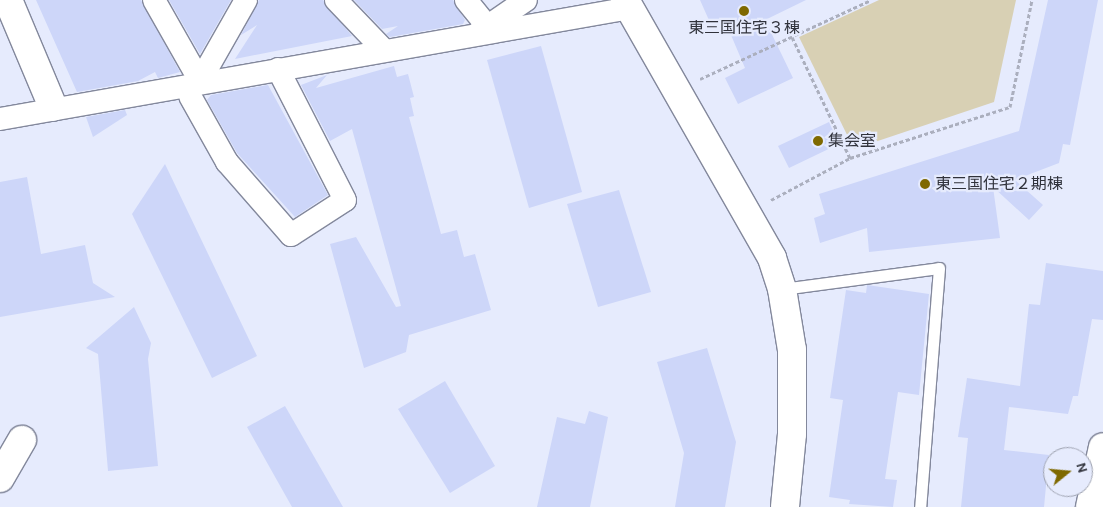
<!DOCTYPE html>
<meta charset="utf-8">
<style>
body{margin:0}
#map{position:relative;width:1103px;height:507px;overflow:hidden;background:#e6ebfd;font-family:Karla,"Noto Sans JP",sans-serif}
div>[style]{position:absolute}
[style*='--x']{left:calc(var(--x)*1px);top:calc(var(--y)*1px);width:calc(var(--w)*1px);rotate:calc(var(--a)*1deg)}
.green>*{inset:0;background:#d8d0b4}
.building>*{inset:0;background:#cdd6f9}
.path>*{height:3px;margin-top:-1.5px;transform-origin:0;background:repeating-linear-gradient(90deg,#abafbe 0 4px,transparent 0 6.5px)}
.roads{filter:drop-shadow(1px 0 #83889c) drop-shadow(-1px 0 #83889c) drop-shadow(0 1px #83889c) drop-shadow(0 -1px #83889c)}
.lane>*{height:11px;margin:-5.5px;padding:0 5.5px;transform-origin:5.5px;border-radius:5.5px;background:#fff}
.street>*{height:22px;margin:-11px;padding:0 11px;transform-origin:11px;border-radius:11px;background:#fff}
.secondary>*{height:28px;margin:-14px;padding:0 14px;transform-origin:14px;border-radius:14px;background:#fff}
.dots>*{width:14px;height:14px;translate:-50% -50%;box-sizing:border-box;border:2px solid #e6ebfd;border-radius:50%}
span{translate:-50% -50%;white-space:nowrap;text-align:center;line-height:1.15;-webkit-text-stroke:4.5px #e6ebfd;paint-order:stroke}
.poi-label{font-size:16px;color:#30323b}
.left{translate:0 -50%;text-align:left}
.north{position:absolute;left:1043px;top:447px;width:50px;height:50px;box-sizing:border-box;background:#e6ebfd;border:1px solid #9da1af;border-radius:50%;rotate:73deg;font-size:14px;font-weight:700;line-height:20px;text-align:center;color:#30323b}
.north::after{content:'';display:block;margin:auto;width:18px;height:22px;background:#7f6900;clip-path:polygon(50% 0,100% 100%,50% 72%,0 100%)}
</style>
<div id="map">
<div class="green">
<div style="clip-path:polygon(879px 0,1016px 0,994px 102px,854px 149px,799px 37px)"></div>
</div>
<div class="building">
<div style="clip-path:polygon(36px 0,141px 0,180px 72px,158px 78px,155px 72px,138px 81px,77px 92px)"></div>
<div style="clip-path:polygon(169px 0,231px 0,200px 54px)"></div>
<div style="clip-path:polygon(259px 0,323px 0,352px 36px,235px 59px,257px 25px,241px 35px)"></div>
<div style="clip-path:polygon(354px 0,453px 0,465px 20px,463px 24px,390px 37px,386px 34px,398px 26px,382px 29px)"></div>
<div style="clip-path:polygon(700px 0,806px 0,765px 20px,793px 78px,738px 104px,725px 78px,745px 68px,725px 21px,712px 27px)"></div>
<div style="clip-path:polygon(1048px 0,1098px 0,1070px 145px,1063px 144px,1059px 163px,1015px 180px,1043px 205px,1029px 220px,993px 187px,1000px 238px,869px 252px,867px 228px,820px 243px,814px 218px,825px 214px,819px 194px,1019px 131px)"></div>
<div style="clip-path:polygon(541px 46px,582px 192px,529px 208px,487px 60px)"></div>
<div style="clip-path:polygon(394px 66px,397px 77px,408px 74px,414px 97px,410px 98px,414px 116px,409px 117px,441px 234px,457px 230px,464px 257px,475px 254px,491px 310px,409px 335px,406px 352px,364px 368px,330px 244px,356px 237px,396px 307px,401px 306px,352px 129px,330px 141px,301px 85px,327px 75px,316px 88px)"></div>
<div style="clip-path:polygon(268px 85px,328px 195px,295px 217px,237px 153px,207px 100px,211px 95px)"></div>
<div style="clip-path:polygon(125px 110px,127px 115px,93px 137px,86px 117px)"></div>
<div style="clip-path:polygon(829px 122px,839px 144px,789px 168px,778px 146px)"></div>
<div style="clip-path:polygon(165px 164px,257px 356px,212px 378px,132px 214px)"></div>
<div style="clip-path:polygon(27px 177px,41px 254px,85px 245px,93px 283px,115px 297px,0 317px,0 182px)"></div>
<div style="clip-path:polygon(619px 190px,651px 292px,598px 307px,567px 204px)"></div>
<div style="clip-path:polygon(1046px 263px,1103px 271px,1103px 320px,1092px 319px,1078px 396px,1073px 396px,1068px 414px,1009px 407px,1004px 450px,1049px 455px,1044px 507px,961px 507px,968px 438px,958px 437px,967px 378px,1020px 386px,1029px 304px,1040px 305px)"></div>
<div style="clip-path:polygon(867px 285px,929px 294px,919px 395px,898px 392px,885px 479px,897px 480px,893px 507px,849px 504px,850px 500px,829px 497px,843px 400px,830px 398px,846px 290px,866px 293px)"></div>
<div style="clip-path:polygon(134px 307px,151px 343px,148px 359px,158px 466px,108px 471px,98px 354px,86px 348px)"></div>
<div style="clip-path:polygon(707px 348px,736px 442px,725px 507px,675px 507px,684px 453px,657px 362px)"></div>
<div style="clip-path:polygon(445px 381px,495px 466px,450px 493px,398px 409px)"></div>
<div style="clip-path:polygon(285px 406px,343px 507px,292px 507px,247px 427px)"></div>
<div style="clip-path:polygon(589px 411px,608px 417px,590px 507px,537px 507px,557px 417px,585px 424px)"></div>
</div>
<div class="path">
<div style="--x:700;--y:79;--w:188;--a:-24.8"></div>
<div style="--x:850;--y:158;--w:168;--a:-17.7"></div>
<div style="--x:1010;--y:107;--w:109;--a:-78.4"></div>
<div style="--x:771;--y:200;--w:89;--a:-28"></div>
<div style="--x:850;--y:158;--w:134;--a:-115.6"></div>
</div>
<div class="roads">
<div class="lane">
<div style="--x:782;--y:289;--w:158;--a:-7.6"></div>
<div style="--x:939;--y:268;--w:240;--a:94.5"></div>
</div>
<div class="street">
<div style="--x:154;--y:0;--w:93;--a:60.4"></div>
<div style="--x:336;--y:0;--w:69;--a:46.2"></div>
<div style="--x:466;--y:0;--w:33;--a:51"></div>
<div style="--x:478;--y:33;--w:58;--a:-34.5"></div>
<div style="--x:200;--y:81;--w:93;--a:-60.4"></div>
<div style="--x:190;--y:96;--w:76;--a:60.7"></div>
<div style="--x:227;--y:162;--w:97;--a:48.8"></div>
<div style="--x:291;--y:235;--w:64;--a:-32.9"></div>
<div style="--x:345;--y:200;--w:147;--a:-117.1"></div>
<div style="--x:0;--y:119;--w:640;--a:-9.99"></div>
</div>
<div class="secondary">
<div style="--x:8;--y:0;--w:116;--a:67.2"></div>
<div style="--x:625;--y:0;--w:297;--a:60.3"></div>
<div style="--x:772;--y:258;--w:33;--a:72"></div>
<div style="--x:782;--y:289;--w:62;--a:80.7"></div>
<div style="--x:792;--y:350;--w:84;--a:90"></div>
<div style="--x:792;--y:434;--w:73;--a:95.5"></div>
<div style="--x:0;--y:478;--w:44;--a:-59.9"></div>
<div style="--x:1090;--y:507;--w:61;--a:-77.8"></div>
</div>
</div>
<div class="dots">
<div style="left:744px;top:11px;background:#7f6900"></div>
<div style="left:818px;top:141px;background:#7f6900"></div>
<div style="left:925px;top:184px;background:#7f6900"></div>
</div>
<div class="poi-label">
<span style="left:744px;top:28px">東三国住宅３棟</span>
<span class="left" style="left:828px;top:141px">集会室</span>
<span class="left" style="left:935px;top:184px">東三国住宅２期棟</span>
</div>
<div class="north">N</div>
</div>
